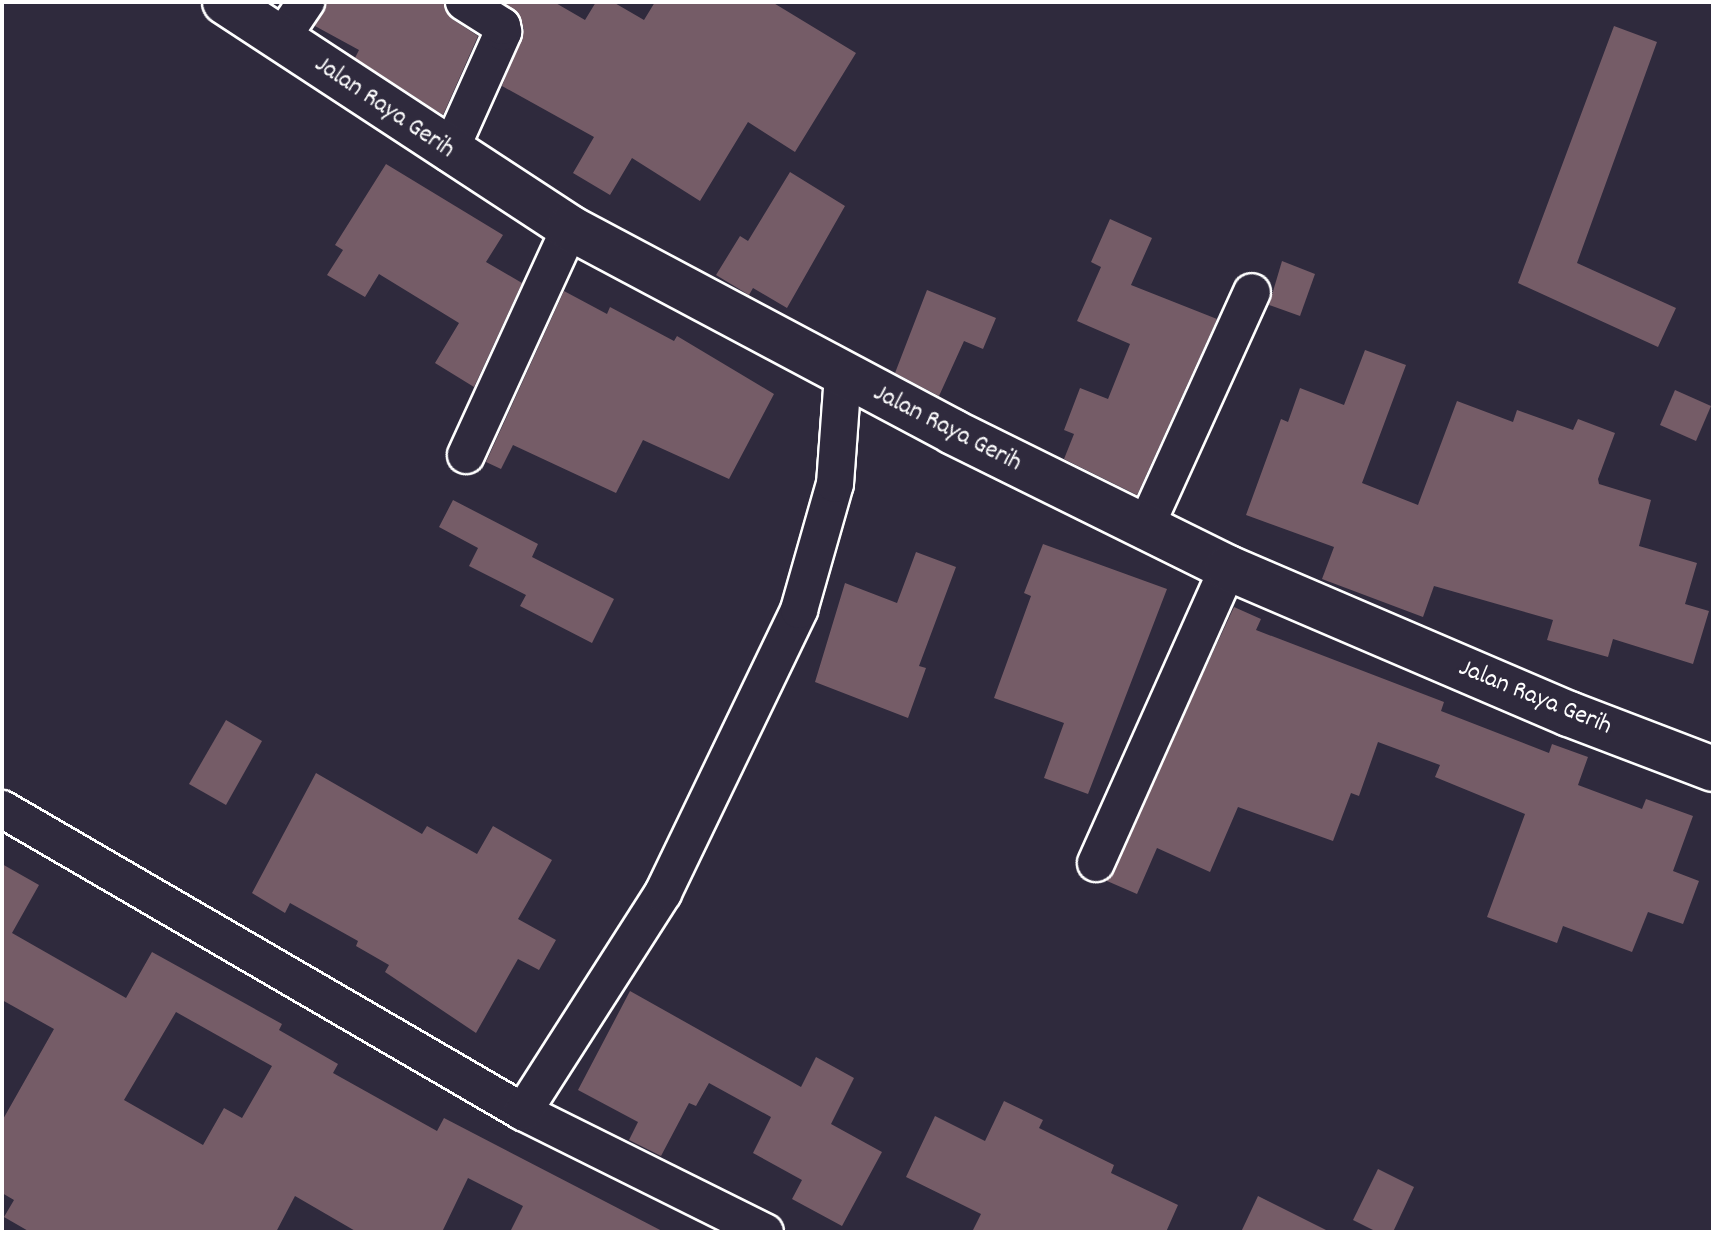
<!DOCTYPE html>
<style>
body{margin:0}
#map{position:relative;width:1715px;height:1234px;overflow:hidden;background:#2f2a3d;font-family:Dekko,sans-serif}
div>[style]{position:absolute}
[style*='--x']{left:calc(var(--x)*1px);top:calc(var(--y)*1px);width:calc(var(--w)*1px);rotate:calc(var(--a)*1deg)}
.building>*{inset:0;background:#755c67}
.roads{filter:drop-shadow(2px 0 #fff) drop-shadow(-2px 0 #fff) drop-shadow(0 2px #fff) drop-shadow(0 -2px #fff)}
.minor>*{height:36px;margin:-18px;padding:0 18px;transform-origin:18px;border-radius:18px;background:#2f2a3d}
.tertiary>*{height:44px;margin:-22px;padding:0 22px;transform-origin:22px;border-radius:22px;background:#2f2a3d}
span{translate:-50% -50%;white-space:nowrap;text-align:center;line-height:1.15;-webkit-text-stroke:6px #2f2a3d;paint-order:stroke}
.street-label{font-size:26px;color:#fff}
.frame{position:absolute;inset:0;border:4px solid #fff;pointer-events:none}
</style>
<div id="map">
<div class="building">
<div style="clip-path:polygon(327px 2px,443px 2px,452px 19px,478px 36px,443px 115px,355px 58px,359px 50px,315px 26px)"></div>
<div style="clip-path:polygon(503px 2px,554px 2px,585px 20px,596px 2px,613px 2px,644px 20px,655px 2px,772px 2px,856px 53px,795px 152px,748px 122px,700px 201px,632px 158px,610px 195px,573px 173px,594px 137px,502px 86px,524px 29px,519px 14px)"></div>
<div style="clip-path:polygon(1614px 26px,1657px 42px,1577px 263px,1676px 308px,1658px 347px,1518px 283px)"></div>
<div style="clip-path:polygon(386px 164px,503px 235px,486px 262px,522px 283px,474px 387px,435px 363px,459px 323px,379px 274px,365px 297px,327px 275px,343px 250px,335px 245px)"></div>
<div style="clip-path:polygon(790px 172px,845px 206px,787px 308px,753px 288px,749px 295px,716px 275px,740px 236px,748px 241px)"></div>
<div style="clip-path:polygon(1110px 219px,1152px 238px,1131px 285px,1217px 319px,1137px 495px,1064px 459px,1074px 434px,1064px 430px,1080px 388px,1108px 399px,1130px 344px,1077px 321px,1101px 267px,1091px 262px)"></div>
<div style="clip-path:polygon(1282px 261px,1315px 274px,1300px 316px,1269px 305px)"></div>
<div style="clip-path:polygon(927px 290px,996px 318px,983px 349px,964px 341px,939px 396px,895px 373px)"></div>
<div style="clip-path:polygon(564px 291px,607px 314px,610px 307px,674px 341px,677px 336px,774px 394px,729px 479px,643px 440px,616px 493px,513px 445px,501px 469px,486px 462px)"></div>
<div style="clip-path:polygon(1365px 350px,1406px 365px,1362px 483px,1418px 505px,1457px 401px,1513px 422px,1517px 410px,1573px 430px,1578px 419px,1615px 433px,1598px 479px,1599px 484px,1651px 500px,1639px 546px,1697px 563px,1685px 604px,1709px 611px,1693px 664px,1613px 639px,1608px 657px,1547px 640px,1553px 620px,1434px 586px,1423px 617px,1322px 579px,1334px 547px,1246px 515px,1281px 419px,1288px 422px,1300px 388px,1344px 405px)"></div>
<div style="clip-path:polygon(1675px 390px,1711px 406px,1696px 441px,1660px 425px)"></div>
<div style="clip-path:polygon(453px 500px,538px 544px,532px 557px,614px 599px,592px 643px,520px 606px,526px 595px,469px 566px,478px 548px,439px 527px)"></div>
<div style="clip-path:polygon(1043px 544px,1167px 589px,1088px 794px,1044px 778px,1064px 723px,994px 698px,1031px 596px,1024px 593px)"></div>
<div style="clip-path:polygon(916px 552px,956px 567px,919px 666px,926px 668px,908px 718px,815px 682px,845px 583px,897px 603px)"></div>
<div style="clip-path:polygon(1234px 607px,1261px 619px,1256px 630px,1444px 702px,1441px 711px,1549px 753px,1552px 744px,1588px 757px,1578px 785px,1642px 809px,1646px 799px,1693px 816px,1673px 871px,1699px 881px,1683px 924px,1648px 912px,1632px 952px,1563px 926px,1557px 943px,1487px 917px,1525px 814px,1435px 777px,1440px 765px,1378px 742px,1359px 796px,1351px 793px,1333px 841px,1238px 807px,1210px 872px,1157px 848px,1137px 894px,1107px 881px)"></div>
<div style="clip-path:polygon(226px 720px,262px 741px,226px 805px,189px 784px)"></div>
<div style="clip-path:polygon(316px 773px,422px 834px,427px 826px,477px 854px,493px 826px,552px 860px,518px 919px,556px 940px,539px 970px,518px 959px,476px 1033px,385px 972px,389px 965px,356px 946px,358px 941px,290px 903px,285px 913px,252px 893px)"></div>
<div style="clip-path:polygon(evenodd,2px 864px,39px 885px,12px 933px,126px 998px,152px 952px,282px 1024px,279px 1030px,338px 1064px,333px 1073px,437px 1131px,444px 1118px,664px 1232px,510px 1232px,523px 1206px,468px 1178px,442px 1232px,357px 1232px,295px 1196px,276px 1232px,30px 1232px,4px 1217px,14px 1200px,2px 1193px,2px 1121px,54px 1029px,2px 1000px,2px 864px,176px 1012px,272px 1066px,242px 1118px,224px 1108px,203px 1145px,124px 1100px,176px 1012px)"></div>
<div style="clip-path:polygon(630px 991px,801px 1087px,816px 1057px,854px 1078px,831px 1124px,882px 1152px,842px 1226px,792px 1199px,802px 1180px,753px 1153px,771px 1117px,709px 1083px,696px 1106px,689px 1103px,661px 1156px,629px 1140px,638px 1122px,578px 1090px)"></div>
<div style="clip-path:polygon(1004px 1101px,1043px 1120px,1039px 1128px,1114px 1165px,1111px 1173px,1178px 1205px,1166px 1232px,972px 1232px,981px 1214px,906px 1177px,935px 1116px,985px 1141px)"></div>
<div style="clip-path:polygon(1378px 1169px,1414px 1187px,1393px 1232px,1377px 1232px,1353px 1220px)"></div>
<div style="clip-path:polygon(1258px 1196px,1330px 1232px,1241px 1232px)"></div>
</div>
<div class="roads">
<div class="minor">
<div style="--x:281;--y:39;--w:45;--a:-56"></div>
<div style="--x:449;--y:153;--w:133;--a:-65.9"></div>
<div style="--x:503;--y:32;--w:6;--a:-99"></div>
<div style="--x:502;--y:26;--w:45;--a:-147.7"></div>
<div style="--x:466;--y:455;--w:250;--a:-65.4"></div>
<div style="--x:1144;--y:530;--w:261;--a:-65.6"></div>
<div style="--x:2;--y:809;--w:603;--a:30.18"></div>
<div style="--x:523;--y:1112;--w:270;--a:26.4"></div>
<div style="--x:1096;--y:863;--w:323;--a:-65.9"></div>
<div style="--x:523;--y:1112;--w:260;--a:-57.4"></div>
<div style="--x:663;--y:893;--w:314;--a:-64.3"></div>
<div style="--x:799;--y:610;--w:131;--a:-74.1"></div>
<div style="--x:835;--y:484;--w:109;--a:-85.8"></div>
</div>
<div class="tertiary">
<div style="--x:225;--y:2;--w:412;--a:33.2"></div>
<div style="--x:570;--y:228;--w:434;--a:28"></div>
<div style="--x:953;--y:432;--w:307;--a:26.3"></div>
<div style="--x:1228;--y:568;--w:371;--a:23.2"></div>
<div style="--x:1569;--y:714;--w:154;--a:20.9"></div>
</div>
</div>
<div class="street-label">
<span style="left:384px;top:108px;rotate:34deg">Jalan Raya Gerih</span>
<span style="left:947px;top:429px;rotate:27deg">Jalan Raya Gerih</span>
<span style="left:1535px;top:698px;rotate:22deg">Jalan Raya Gerih</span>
</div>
<div class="frame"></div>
</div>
